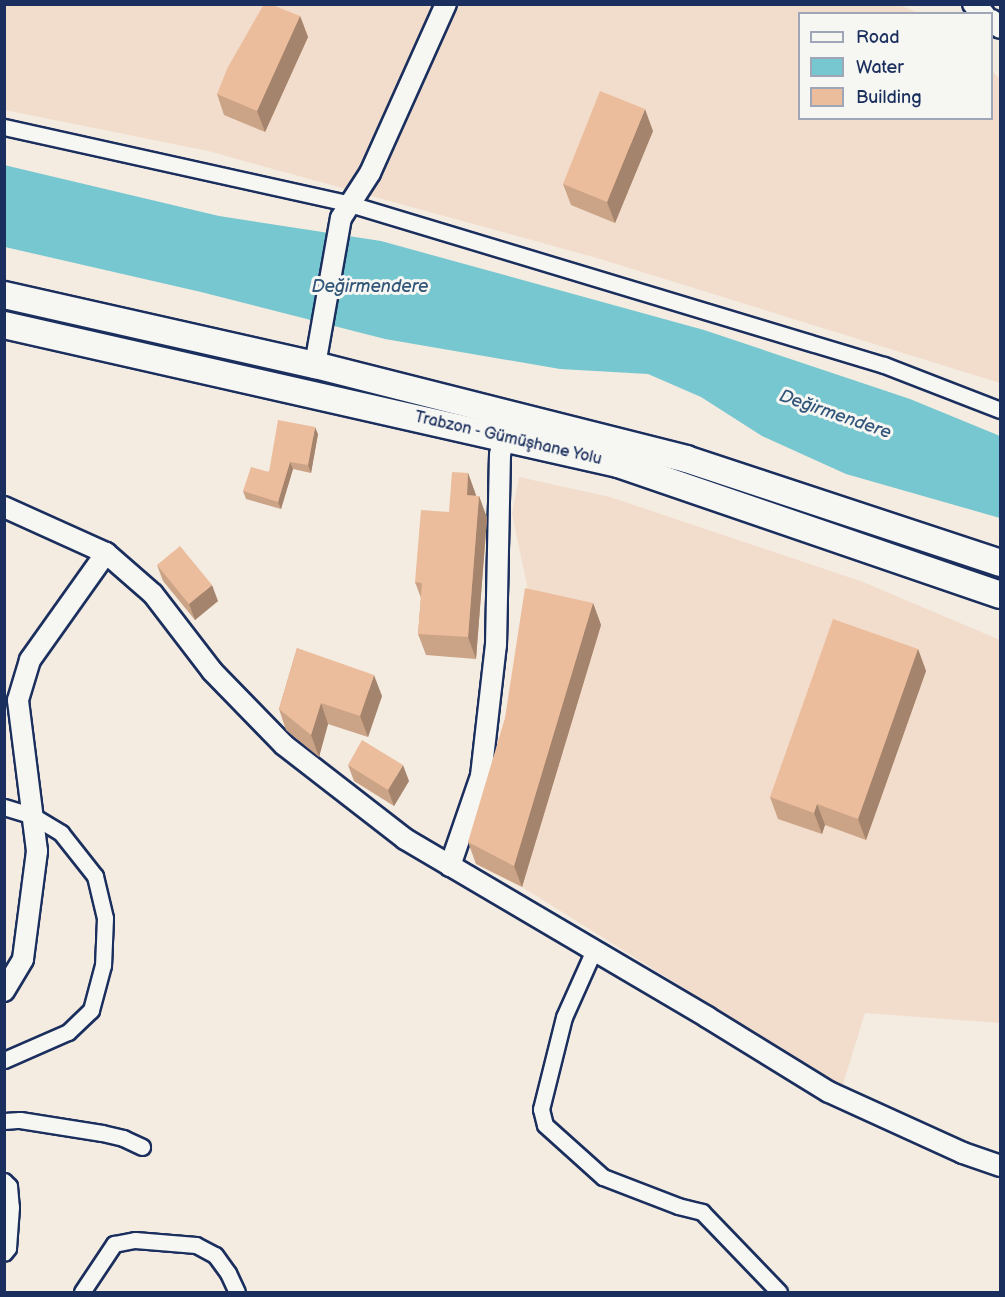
<!DOCTYPE html>
<meta charset="utf-8">
<style>
body{margin:0}
#map{position:relative;width:1005px;height:1297px;overflow:hidden;background:#f4ebe1;font-family:"Balsamiq Sans",sans-serif}
div>[style]{position:absolute}
[style*='--x']{left:calc(var(--x)*1px);top:calc(var(--y)*1px);width:calc(var(--w)*1px);rotate:calc(var(--a)*1deg)}
.built>*{inset:0;background:#f2ddcc}
.water>*{inset:0;background:#77c7d0}
.roads{filter:drop-shadow(2px 0 #1b2f5e) drop-shadow(-2px 0 #1b2f5e) drop-shadow(0 2px #1b2f5e) drop-shadow(0 -2px #1b2f5e)}
.minor>*{height:15px;margin:-7.5px;padding:0 7.5px;transform-origin:7.5px;border-radius:7.5px;background:#f6f6f2}
.tertiary>*{height:20px;margin:-10px;padding:0 10px;transform-origin:10px;border-radius:10px;background:#f6f6f2}
.trunk>*{height:26px;margin:-13px;padding:0 13px;transform-origin:13px;border-radius:13px;background:#f6f6f2}
.wall>*{inset:0;background:#cba386}
.shaded-wall>*{inset:0;background:#a5846d}
.building>*{inset:0;background:#ecbd9c}
span{translate:-50% -50%;white-space:nowrap;text-align:center;line-height:1.15;-webkit-text-stroke:6px #f6f6f2;paint-order:stroke}
.street-label{font-size:16px;color:#1b2f5e}
.water-label{font-size:18px;color:#32557a;font-style:italic}
.frame{position:absolute;inset:0;border:6px solid #1b2f5e;pointer-events:none}
.legend{position:absolute;left:798px;top:12px;width:195px;height:108px;box-sizing:border-box;background:#f6f6f2;border:2px solid #9ea6b7;margin:0;padding:8px 10px;list-style:none;font-size:18px;color:#1b2f5e}
.legend li{display:flex;align-items:center;gap:12px;height:30px}
.legend b{width:30px;border:2px solid #9ea6b7}
</style>
<div id="map">
<div class="built">
<div style="clip-path:polygon(4px 5px,899px 5px,919px 13px,800px 14px,800px 118px,992px 118px,992px 71px,1000px 79px,1000px 383px,597px 258px,208px 151px,5px 110px)"></div>
<div style="clip-path:polygon(519px 477px,610px 497px,863px 582px,1000px 640px,1000px 1023px,865px 1013px,842px 1087px,522px 887px,476px 864px,532px 609px,512px 514px)"></div>
</div>
<div class="water">
<div style="clip-path:polygon(4px 165px,219px 216px,381px 241px,704px 330px,910px 399px,1000px 436px,1000px 518px,846px 474px,762px 436px,701px 397px,648px 374px,560px 369px,385px 339px,201px 292px,5px 247px)"></div>
</div>
<div class="roads">
<div class="minor">
<div style="--x:4;--y:127;--w:354;--a:12.5"></div>
<div style="--x:350;--y:204;--w:558;--a:16.78"></div>
<div style="--x:884;--y:365;--w:124;--a:21.2"></div>
<div style="--x:4;--y:807;--w:30;--a:17"></div>
<div style="--x:33;--y:816;--w:33;--a:31"></div>
<div style="--x:61;--y:833;--w:55;--a:51.7"></div>
<div style="--x:95;--y:876;--w:43;--a:76.6"></div>
<div style="--x:105;--y:918;--w:47;--a:92.4"></div>
<div style="--x:103;--y:965;--w:47;--a:104.9"></div>
<div style="--x:91;--y:1010;--w:32;--a:136"></div>
<div style="--x:68;--y:1032;--w:70;--a:156.4"></div>
<div style="--x:594;--y:950;--w:73;--a:114.1"></div>
<div style="--x:564;--y:1017;--w:95;--a:104"></div>
<div style="--x:541;--y:1109;--w:16;--a:76"></div>
<div style="--x:545;--y:1125;--w:78;--a:41.9"></div>
<div style="--x:603;--y:1177;--w:80;--a:21.1"></div>
<div style="--x:678;--y:1206;--w:25;--a:14"></div>
<div style="--x:702;--y:1212;--w:111;--a:46.1"></div>
<div style="--x:4;--y:1121;--w:16;--a:-4"></div>
<div style="--x:20;--y:1120;--w:83;--a:9"></div>
<div style="--x:102;--y:1133;--w:22;--a:13"></div>
<div style="--x:123;--y:1138;--w:21;--a:25"></div>
<div style="--x:4;--y:1181;--w:7;--a:45"></div>
<div style="--x:9;--y:1186;--w:21;--a:85"></div>
<div style="--x:11;--y:1207;--w:41;--a:94.2"></div>
<div style="--x:8;--y:1248;--w:6;--a:129"></div>
<div style="--x:82;--y:1292;--w:58;--a:-56.3"></div>
<div style="--x:114;--y:1244;--w:21;--a:-11"></div>
<div style="--x:135;--y:1240;--w:61;--a:4.7"></div>
<div style="--x:196;--y:1245;--w:21;--a:28"></div>
<div style="--x:215;--y:1255;--w:22;--a:54"></div>
<div style="--x:228;--y:1273;--w:21;--a:65"></div>
</div>
<div class="tertiary">
<div style="--x:973;--y:4;--w:15;--a:42"></div>
<div style="--x:992;--y:20;--w:11;--a:45"></div>
<div style="--x:315;--y:365;--w:149;--a:-80"></div>
<div style="--x:341;--y:218;--w:54;--a:-57.2"></div>
<div style="--x:370;--y:173;--w:185;--a:-65.8"></div>
<div style="--x:4;--y:507;--w:112;--a:24.3"></div>
<div style="--x:106;--y:553;--w:62;--a:41.1"></div>
<div style="--x:153;--y:594;--w:97;--a:52.5"></div>
<div style="--x:212;--y:671;--w:103;--a:45.8"></div>
<div style="--x:284;--y:745;--w:153;--a:37.8"></div>
<div style="--x:405;--y:839;--w:351;--a:30.5"></div>
<div style="--x:707;--y:1017;--w:143;--a:31.6"></div>
<div style="--x:829;--y:1092;--w:147;--a:24.5"></div>
<div style="--x:963;--y:1153;--w:39;--a:19"></div>
<div style="--x:450;--y:866;--w:95;--a:-71"></div>
<div style="--x:481;--y:776;--w:132;--a:-83.5"></div>
<div style="--x:496;--y:645;--w:190;--a:-88.8"></div>
<div style="--x:500;--y:455;--w:16;--a:-79"></div>
<div style="--x:4;--y:991;--w:37;--a:-59"></div>
<div style="--x:23;--y:959;--w:109;--a:-82.6"></div>
<div style="--x:37;--y:851;--w:152;--a:-97.2"></div>
<div style="--x:18;--y:700;--w:42;--a:-73.3"></div>
<div style="--x:30;--y:660;--w:131;--a:-54.6"></div>
</div>
<div class="trunk">
<div style="--x:4;--y:295;--w:319;--a:12.7"></div>
<div style="--x:315;--y:365;--w:383;--a:14.2"></div>
<div style="--x:686;--y:459;--w:331;--a:18.3"></div>
<div style="--x:4;--y:325;--w:630;--a:12.76"></div>
<div style="--x:618;--y:464;--w:404;--a:18.9"></div>
</div>
</div>
<div class="wall">
<div style="clip-path:polygon(300px 16px,308px 37px,265px 132px,224px 115px,217px 94px)"></div>
<div style="clip-path:polygon(653px 131px,615px 223px,571px 205px,563px 184px)"></div>
<div style="clip-path:polygon(318px 434px,311px 473px,293px 469px,281px 509px,246px 499px,243px 491px)"></div>
<div style="clip-path:polygon(468px 473px,476px 496px,479px 496px,487px 518px,476px 659px,426px 655px,418px 634px,421px 598px,415px 582px)"></div>
<div style="clip-path:polygon(157px 565px,218px 601px,195px 620px,163px 581px)"></div>
<div style="clip-path:polygon(593px 603px,601px 625px,522px 887px,476px 864px,468px 842px)"></div>
<div style="clip-path:polygon(297px 648px,382px 696px,368px 737px,328px 724px,319px 757px,286px 730px,279px 709px)"></div>
<div style="clip-path:polygon(918px 649px,926px 671px,866px 840px,825px 825px,822px 834px,778px 819px,770px 797px)"></div>
<div style="clip-path:polygon(348px 765px,409px 781px,394px 806px,354px 781px)"></div>
</div>
<div class="shaded-wall">
<div style="clip-path:polygon(300px 16px,308px 37px,265px 132px,257px 111px)"></div>
<div style="clip-path:polygon(645px 109px,653px 131px,615px 223px,607px 202px)"></div>
<div style="clip-path:polygon(315px 427px,318px 434px,311px 473px,308px 465px)"></div>
<div style="clip-path:polygon(290px 462px,293px 469px,281px 509px,278px 502px)"></div>
<div style="clip-path:polygon(468px 473px,476px 495px,474px 517px,467px 495px)"></div>
<div style="clip-path:polygon(479px 496px,487px 518px,476px 659px,468px 637px)"></div>
<div style="clip-path:polygon(212px 585px,218px 601px,195px 620px,189px 604px)"></div>
<div style="clip-path:polygon(593px 603px,601px 625px,522px 887px,514px 866px)"></div>
<div style="clip-path:polygon(918px 649px,926px 671px,866px 840px,858px 819px)"></div>
<div style="clip-path:polygon(374px 675px,382px 696px,368px 737px,360px 716px)"></div>
<div style="clip-path:polygon(321px 703px,328px 724px,319px 757px,311px 735px)"></div>
<div style="clip-path:polygon(403px 765px,409px 781px,394px 806px,388px 790px)"></div>
<div style="clip-path:polygon(817px 804px,825px 825px,822px 834px,814px 813px)"></div>
</div>
<div class="building">
<div style="clip-path:polygon(264px 4px,270px 4px,300px 16px,257px 111px,217px 94px,228px 67px)"></div>
<div style="clip-path:polygon(600px 91px,645px 109px,607px 202px,563px 184px)"></div>
<div style="clip-path:polygon(278px 420px,315px 427px,308px 465px,290px 462px,278px 502px,243px 491px,251px 467px,269px 472px)"></div>
<div style="clip-path:polygon(452px 472px,468px 473px,467px 495px,479px 496px,468px 637px,418px 634px,422px 583px,415px 582px,421px 510px,449px 512px)"></div>
<div style="clip-path:polygon(180px 546px,212px 585px,189px 604px,157px 565px)"></div>
<div style="clip-path:polygon(525px 588px,593px 603px,514px 866px,468px 842px,505px 718px)"></div>
<div style="clip-path:polygon(833px 619px,918px 649px,858px 819px,817px 804px,814px 813px,770px 797px)"></div>
<div style="clip-path:polygon(297px 648px,374px 675px,360px 716px,321px 703px,311px 735px,279px 709px)"></div>
<div style="clip-path:polygon(362px 740px,403px 765px,388px 790px,348px 765px)"></div>
</div>
<div class="street-label">
<span style="left:508px;top:439px;rotate:13deg">Trabzon - Gümüşhane Yolu</span>
</div>
<div class="water-label">
<span style="left:370px;top:287px">Değirmendere</span>
<span style="left:835px;top:415px;rotate:19deg">Değirmendere</span>
</div>
<div class="frame"></div>
<ul class="legend">
<li><b style="height:8px;background:#f6f6f2"></b>Road</li>
<li><b style="height:16px;background:#77c7d0"></b>Water</li>
<li><b style="height:16px;background:#ecbd9c"></b>Building</li>
</ul>
</div>
